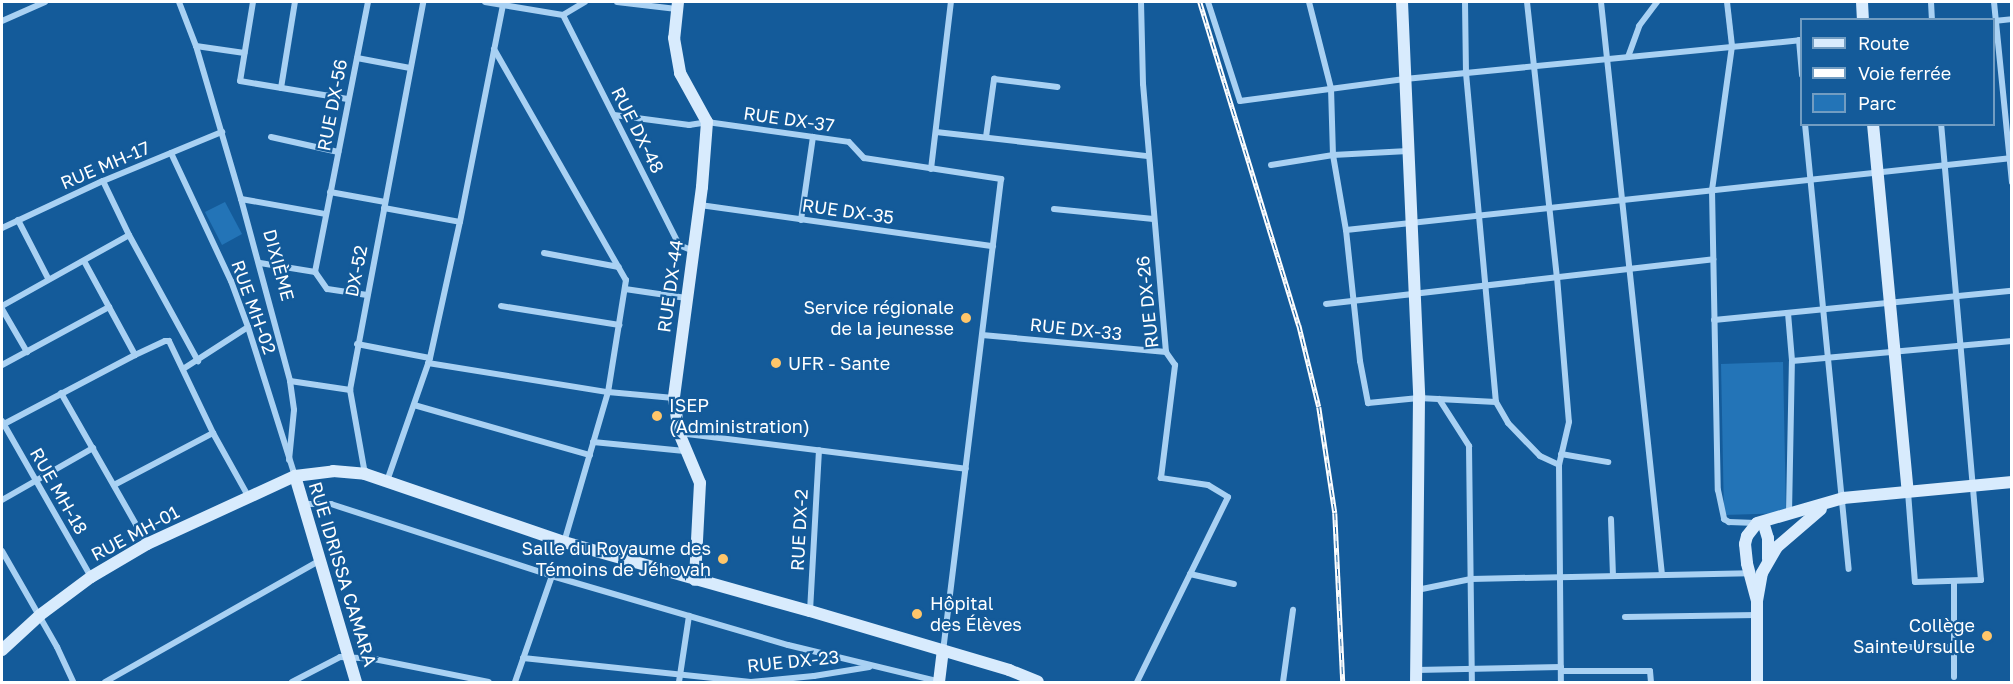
<!DOCTYPE html>
<meta charset="utf-8">
<style>
body{margin:0}
#map{position:relative;width:2013px;height:684px;overflow:hidden;background:#145b9a;font-family:"Golos Text",sans-serif}
div>[style]{position:absolute}
[style*='--x']{left:calc(var(--x)*1px);top:calc(var(--y)*1px);width:calc(var(--w)*1px);rotate:calc(var(--a)*1deg)}
.green>*{inset:0;background:#2374b7}
.street>*{height:6px;margin:-3px;padding:0 3px;transform-origin:3px;border-radius:3px;background:#a9d1f3}
.secondary>*{height:12px;margin:-6px;padding:0 6px;transform-origin:6px;border-radius:6px;background:#d8ebfd}
.rail>*{height:4.5px;margin-top:-2.25px;transform-origin:0;background:repeating-linear-gradient(90deg,#145b9a 0 7px,#fff 0 14px);box-sizing:border-box;border-block:2px solid #fff}
.dots>*{width:16px;height:16px;translate:-50% -50%;box-sizing:border-box;border:3px solid #145b9a;border-radius:50%}
span{translate:-50% -50%;white-space:nowrap;text-align:center;line-height:1.15;-webkit-text-stroke:4.5px #145b9a;paint-order:stroke}
.street-label{font-size:18px;color:#fff}
.poi-label{font-size:18px;color:#fff}
.right{translate:-100% -50%;text-align:right}
.left{translate:0 -50%;text-align:left}
.frame{position:absolute;inset:0;border:3px solid #fff;pointer-events:none}
.legend{position:absolute;left:1800px;top:18px;width:195px;height:108px;box-sizing:border-box;background:#145b9a;border:2px solid #729dc2;margin:0;padding:8px 10px;list-style:none;font-size:18px;color:#fff}
.legend li{display:flex;align-items:center;gap:12px;height:30px}
.legend b{width:30px;border:2px solid #729dc2}
</style>
<div id="map">
<div class="green">
<div style="clip-path:polygon(225px 202px,242px 234px,222px 245px,205px 212px)"></div>
<div style="clip-path:polygon(1783px 362px,1786px 513px,1724px 515px,1721px 364px)"></div>
</div>
<div class="street">
<div style="--x:179;--y:2;--w:47;--a:68.9"></div>
<div style="--x:196;--y:46;--w:159;--a:73.6"></div>
<div style="--x:241;--y:199;--w:188;--a:74.9"></div>
<div style="--x:290;--y:381;--w:29;--a:82"></div>
<div style="--x:294;--y:410;--w:50;--a:95.7"></div>
<div style="--x:253;--y:2;--w:80;--a:99.3"></div>
<div style="--x:240;--y:81;--w:109;--a:9.5"></div>
<div style="--x:485;--y:2;--w:79;--a:9.5"></div>
<div style="--x:617;--y:2;--w:60;--a:6.7"></div>
<div style="--x:1208;--y:2;--w:104;--a:72.1"></div>
<div style="--x:1240;--y:101;--w:166;--a:-7.6"></div>
<div style="--x:1405;--y:79;--w:399;--a:-5.6"></div>
<div style="--x:1309;--y:2;--w:89;--a:75.7"></div>
<div style="--x:1331;--y:88;--w:67;--a:88.3"></div>
<div style="--x:1333;--y:155;--w:76;--a:80.2"></div>
<div style="--x:1346;--y:230;--w:132;--a:83.9"></div>
<div style="--x:1360;--y:361;--w:43;--a:79.2"></div>
<div style="--x:1368;--y:403;--w:51;--a:-5.6"></div>
<div style="--x:1419;--y:398;--w:77;--a:3"></div>
<div style="--x:1465;--y:2;--w:71;--a:89.2"></div>
<div style="--x:1466;--y:73;--w:330;--a:84.8"></div>
<div style="--x:1496;--y:402;--w:24;--a:60"></div>
<div style="--x:1508;--y:423;--w:46;--a:45.9"></div>
<div style="--x:1540;--y:456;--w:21;--a:25"></div>
<div style="--x:1527;--y:2;--w:277;--a:83.8"></div>
<div style="--x:1557;--y:277;--w:145;--a:85.3"></div>
<div style="--x:1569;--y:422;--w:44;--a:103.1"></div>
<div style="--x:1559;--y:465;--w:217;--a:89.5"></div>
<div style="--x:1601;--y:2;--w:576;--a:83.92"></div>
<div style="--x:1727;--y:2;--w:44;--a:83.5"></div>
<div style="--x:1732;--y:46;--w:145;--a:97.9"></div>
<div style="--x:1712;--y:190;--w:300;--a:88.9"></div>
<div style="--x:1718;--y:490;--w:30;--a:78"></div>
<div style="--x:1724;--y:519;--w:6;--a:31"></div>
<div style="--x:1729;--y:522;--w:27;--a:2"></div>
<div style="--x:1931;--y:2;--w:18;--a:87"></div>
<div style="--x:1994;--y:2;--w:181;--a:84.3"></div>
<div style="--x:563;--y:15;--w:258;--a:63.2"></div>
<div style="--x:679;--y:245;--w:15;--a:23"></div>
<div style="--x:563;--y:15;--w:26;--a:-31"></div>
<div style="--x:2;--y:21;--w:47;--a:-23.8"></div>
<div style="--x:1994;--y:21;--w:18;--a:-6"></div>
<div style="--x:1799;--y:40;--w:35;--a:85"></div>
<div style="--x:196;--y:46;--w:49;--a:8.3"></div>
<div style="--x:494;--y:49;--w:266;--a:60.3"></div>
<div style="--x:626;--y:280;--w:113;--a:99.1"></div>
<div style="--x:608;--y:392;--w:156;--a:106.3"></div>
<div style="--x:1628;--y:57;--w:33;--a:-70"></div>
<div style="--x:1639;--y:26;--w:30;--a:-53"></div>
<div style="--x:357;--y:58;--w:54;--a:10.7"></div>
<div style="--x:281;--y:88;--w:87;--a:-80.8"></div>
<div style="--x:614;--y:115;--w:76;--a:7.6"></div>
<div style="--x:689;--y:125;--w:18;--a:-9"></div>
<div style="--x:707;--y:122;--w:143;--a:8"></div>
<div style="--x:849;--y:142;--w:22;--a:47"></div>
<div style="--x:864;--y:158;--w:139;--a:8.7"></div>
<div style="--x:1001;--y:179;--w:474;--a:97"></div>
<div style="--x:1805;--y:124;--w:447;--a:84.4"></div>
<div style="--x:936;--y:132;--w:213;--a:6.5"></div>
<div style="--x:271;--y:137;--w:69;--a:12.6"></div>
<div style="--x:986;--y:137;--w:59;--a:-82.1"></div>
<div style="--x:994;--y:79;--w:64;--a:7.1"></div>
<div style="--x:171;--y:153;--w:141;--a:64.9"></div>
<div style="--x:231;--y:281;--w:49;--a:69.7"></div>
<div style="--x:248;--y:327;--w:156;--a:72.5"></div>
<div style="--x:1271;--y:165;--w:63;--a:-9.2"></div>
<div style="--x:1333;--y:155;--w:75;--a:-3.1"></div>
<div style="--x:931;--y:169;--w:168;--a:-83.2"></div>
<div style="--x:103;--y:181;--w:60;--a:64.3"></div>
<div style="--x:129;--y:235;--w:144;--a:61.3"></div>
<div style="--x:330;--y:192;--w:56;--a:10.3"></div>
<div style="--x:241;--y:199;--w:85;--a:10.1"></div>
<div style="--x:700;--y:205;--w:296;--a:8"></div>
<div style="--x:384;--y:208;--w:77;--a:10.4"></div>
<div style="--x:1054;--y:209;--w:100;--a:5.7"></div>
<div style="--x:18;--y:220;--w:65;--a:62.7"></div>
<div style="--x:801;--y:220;--w:84;--a:-81.8"></div>
<div style="--x:2;--y:228;--w:111;--a:-25"></div>
<div style="--x:103;--y:181;--w:129;--a:-22.4"></div>
<div style="--x:1346;--y:230;--w:670;--a:-6.17"></div>
<div style="--x:544;--y:253;--w:76;--a:10.6"></div>
<div style="--x:84;--y:261;--w:107;--a:61.5"></div>
<div style="--x:260;--y:263;--w:56;--a:9.3"></div>
<div style="--x:625;--y:289;--w:62;--a:8.4"></div>
<div style="--x:367;--y:295;--w:40;--a:-171.5"></div>
<div style="--x:327;--y:289;--w:21;--a:-125"></div>
<div style="--x:315;--y:272;--w:275;--a:-78.9"></div>
<div style="--x:1326;--y:304;--w:390;--a:-6.6"></div>
<div style="--x:2;--y:306;--w:145;--a:-29.2"></div>
<div style="--x:501;--y:306;--w:120;--a:9.1"></div>
<div style="--x:2;--y:309;--w:50;--a:59.8"></div>
<div style="--x:1788;--y:313;--w:48;--a:85.2"></div>
<div style="--x:1792;--y:361;--w:221;--a:-5.2"></div>
<div style="--x:1714;--y:320;--w:299;--a:-5.6"></div>
<div style="--x:982;--y:335;--w:185;--a:5.3"></div>
<div style="--x:357;--y:344;--w:74;--a:10.9"></div>
<div style="--x:428;--y:363;--w:182;--a:9.2"></div>
<div style="--x:608;--y:392;--w:66;--a:5.2"></div>
<div style="--x:2;--y:365;--w:122;--a:-28.5"></div>
<div style="--x:183;--y:369;--w:77;--a:-32.9"></div>
<div style="--x:290;--y:381;--w:61;--a:8.5"></div>
<div style="--x:61;--y:393;--w:174;--a:60.3"></div>
<div style="--x:1439;--y:399;--w:56;--a:57.4"></div>
<div style="--x:1469;--y:446;--w:236;--a:89.3"></div>
<div style="--x:414;--y:405;--w:183;--a:15.9"></div>
<div style="--x:2;--y:421;--w:180;--a:60.3"></div>
<div style="--x:4;--y:424;--w:148;--a:-27.8"></div>
<div style="--x:135;--y:355;--w:33;--a:-25"></div>
<div style="--x:165;--y:341;--w:4;--a:0"></div>
<div style="--x:169;--y:341;--w:102;--a:64.4"></div>
<div style="--x:213;--y:433;--w:72;--a:60.9"></div>
<div style="--x:679;--y:433;--w:289;--a:7.1"></div>
<div style="--x:593;--y:442;--w:92;--a:5.6"></div>
<div style="--x:1561;--y:454;--w:48;--a:9.7"></div>
<div style="--x:365;--y:474;--w:85;--a:-100.1"></div>
<div style="--x:350;--y:390;--w:395;--a:-79.3"></div>
<div style="--x:387;--y:481;--w:130;--a:-70.7"></div>
<div style="--x:430;--y:358;--w:139;--a:-77.6"></div>
<div style="--x:460;--y:222;--w:222;--a:-78.8"></div>
<div style="--x:114;--y:485;--w:112;--a:-27.7"></div>
<div style="--x:1908;--y:492;--w:90;--a:85.6"></div>
<div style="--x:1915;--y:582;--w:66;--a:-1.7"></div>
<div style="--x:1981;--y:580;--w:458;--a:-95"></div>
<div style="--x:2;--y:500;--w:105;--a:-29.7"></div>
<div style="--x:304;--y:504;--w:27;--a:0"></div>
<div style="--x:331;--y:504;--w:232;--a:18"></div>
<div style="--x:552;--y:576;--w:246;--a:16.3"></div>
<div style="--x:788;--y:645;--w:157;--a:13.6"></div>
<div style="--x:1789;--y:513;--w:152;--a:-88.9"></div>
<div style="--x:1611;--y:519;--w:57;--a:88"></div>
<div style="--x:2;--y:551;--w:111;--a:60.2"></div>
<div style="--x:57;--y:647;--w:38;--a:65"></div>
<div style="--x:1190;--y:574;--w:45;--a:12.8"></div>
<div style="--x:1417;--y:590;--w:55;--a:-11.5"></div>
<div style="--x:1471;--y:579;--w:278;--a:-1.2"></div>
<div style="--x:810;--y:611;--w:161;--a:-86.8"></div>
<div style="--x:1625;--y:617;--w:132;--a:-0.9"></div>
<div style="--x:1888;--y:647;--w:66;--a:0"></div>
<div style="--x:523;--y:658;--w:229;--a:6"></div>
<div style="--x:751;--y:682;--w:63;--a:-5.4"></div>
<div style="--x:814;--y:676;--w:56;--a:-9.3"></div>
<div style="--x:1416;--y:670;--w:145;--a:-1.2"></div>
<div style="--x:1561;--y:671;--w:89;--a:0"></div>
<div style="--x:1650;--y:671;--w:11;--a:85"></div>
<div style="--x:1954;--y:677;--w:96;--a:-90"></div>
<div style="--x:105;--y:682;--w:248;--a:-29.5"></div>
<div style="--x:292;--y:682;--w:54;--a:-27.5"></div>
<div style="--x:340;--y:657;--w:34;--a:3"></div>
<div style="--x:374;--y:659;--w:117;--a:11.3"></div>
<div style="--x:515;--y:682;--w:112;--a:-70.8"></div>
<div style="--x:679;--y:682;--w:67;--a:-81.4"></div>
<div style="--x:1137;--y:682;--w:206;--a:-63.8"></div>
<div style="--x:1228;--y:497;--w:23;--a:-149"></div>
<div style="--x:1208;--y:485;--w:48;--a:-171.5"></div>
<div style="--x:1161;--y:478;--w:114;--a:-82.9"></div>
<div style="--x:1175;--y:365;--w:16;--a:-125"></div>
<div style="--x:1166;--y:352;--w:269;--a:-94.9"></div>
<div style="--x:1143;--y:84;--w:82;--a:-91.4"></div>
<div style="--x:1283;--y:682;--w:73;--a:-82.1"></div>
</div>
<div class="secondary">
<div style="--x:678;--y:2;--w:36;--a:96"></div>
<div style="--x:674;--y:38;--w:36;--a:80"></div>
<div style="--x:680;--y:73;--w:56;--a:61.1"></div>
<div style="--x:707;--y:122;--w:65;--a:94.4"></div>
<div style="--x:702;--y:187;--w:213;--a:97.6"></div>
<div style="--x:674;--y:398;--w:35;--a:82"></div>
<div style="--x:679;--y:433;--w:54;--a:67.2"></div>
<div style="--x:700;--y:483;--w:97;--a:93"></div>
<div style="--x:1402;--y:2;--w:396;--a:87.5"></div>
<div style="--x:1419;--y:398;--w:284;--a:90.6"></div>
<div style="--x:1862;--y:2;--w:18;--a:87"></div>
<div style="--x:1873;--y:124;--w:369;--a:84.6"></div>
<div style="--x:295;--y:476;--w:215;--a:73.5"></div>
<div style="--x:1763;--y:522;--w:17;--a:73"></div>
<div style="--x:1768;--y:538;--w:21;--a:90"></div>
<div style="--x:1757;--y:601;--w:39;--a:-105"></div>
<div style="--x:1747;--y:563;--w:19;--a:-96"></div>
<div style="--x:1745;--y:544;--w:8;--a:-76"></div>
<div style="--x:1747;--y:536;--w:16;--a:-52"></div>
<div style="--x:1757;--y:523;--w:90;--a:-16.2"></div>
<div style="--x:1843;--y:498;--w:170;--a:-5.4"></div>
<div style="--x:2;--y:650;--w:52;--a:-42.6"></div>
<div style="--x:40;--y:615;--w:64;--a:-36.7"></div>
<div style="--x:91;--y:577;--w:65;--a:-30.5"></div>
<div style="--x:147;--y:544;--w:163;--a:-24.7"></div>
<div style="--x:295;--y:476;--w:38;--a:-7"></div>
<div style="--x:333;--y:471;--w:32;--a:5"></div>
<div style="--x:365;--y:474;--w:210;--a:18.9"></div>
<div style="--x:564;--y:542;--w:255;--a:15.7"></div>
<div style="--x:810;--y:611;--w:208;--a:16.5"></div>
<div style="--x:1009;--y:670;--w:31;--a:22"></div>
<div style="--x:939;--y:682;--w:32;--a:-83"></div>
<div style="--x:1757;--y:682;--w:81;--a:-90"></div>
<div style="--x:1757;--y:601;--w:28;--a:-80"></div>
<div style="--x:1762;--y:573;--w:30;--a:-60"></div>
<div style="--x:1777;--y:547;--w:58;--a:-40.8"></div>
</div>
<div class="rail">
<div style="--x:1200;--y:2;--w:338;--a:73"></div>
<div style="--x:1299;--y:325;--w:84;--a:76.3"></div>
<div style="--x:1319;--y:407;--w:107;--a:81.4"></div>
<div style="--x:1335;--y:513;--w:169;--a:87.3"></div>
</div>
<div class="dots">
<div style="left:966px;top:318px;background:#ffc66a"></div>
<div style="left:776px;top:363px;background:#ffc66a"></div>
<div style="left:657px;top:416px;background:#ffc66a"></div>
<div style="left:723px;top:559px;background:#ffc66a"></div>
<div style="left:917px;top:614px;background:#ffc66a"></div>
<div style="left:1987px;top:636px;background:#ffc66a"></div>
</div>
<div class="street-label">
<span style="left:332px;top:105px;rotate:-79deg">RUE DX-56</span>
<span style="left:789px;top:119px;rotate:8deg">RUE DX-37</span>
<span style="left:638px;top:130px;rotate:63deg">RUE DX-48</span>
<span style="left:105px;top:165px;rotate:-23deg">RUE MH-17</span>
<span style="left:848px;top:211px;rotate:8deg">RUE DX-35</span>
<span style="left:279px;top:265px;rotate:75deg">DIXIÈME</span>
<span style="left:356px;top:271px;rotate:-79deg">DX-52</span>
<span style="left:670px;top:286px;rotate:-82deg">RUE DX-44</span>
<span style="left:1147px;top:302px;rotate:-96deg">RUE DX-26</span>
<span style="left:254px;top:307px;rotate:70deg">RUE MH-02</span>
<span style="left:1076px;top:329px;rotate:6deg">RUE DX-33</span>
<span style="left:59px;top:491px;rotate:60deg">RUE MH-18</span>
<span style="left:799px;top:530px;rotate:-87deg">RUE DX-2</span>
<span style="left:135px;top:533px;rotate:-28deg">RUE MH-01</span>
<span style="left:343px;top:574px;rotate:73deg">RUE IDRISSA CAMARA</span>
<span style="left:793px;top:661px;rotate:-6deg">RUE DX-23</span>
</div>
<div class="poi-label">
<span class="right" style="left:954px;top:318px">Service régionale<br>de la jeunesse</span>
<span class="left" style="left:788px;top:363px">UFR - Sante</span>
<span class="left" style="left:669px;top:416px">ISEP<br>(Administration)</span>
<span class="right" style="left:711px;top:559px">Salle du Royaume des<br>Témoins de Jéhovah</span>
<span class="left" style="left:930px;top:614px">Hôpital<br>des Élèves</span>
<span class="right" style="left:1975px;top:636px">Collège<br>Sainte Ursulle</span>
</div>
<div class="frame"></div>
<ul class="legend">
<li><b style="height:8px;background:#d8ebfd"></b>Route</li>
<li><b style="height:8px;background:#fff"></b>Voie ferrée</li>
<li><b style="height:16px;background:#2374b7"></b>Parc</li>
</ul>
</div>
